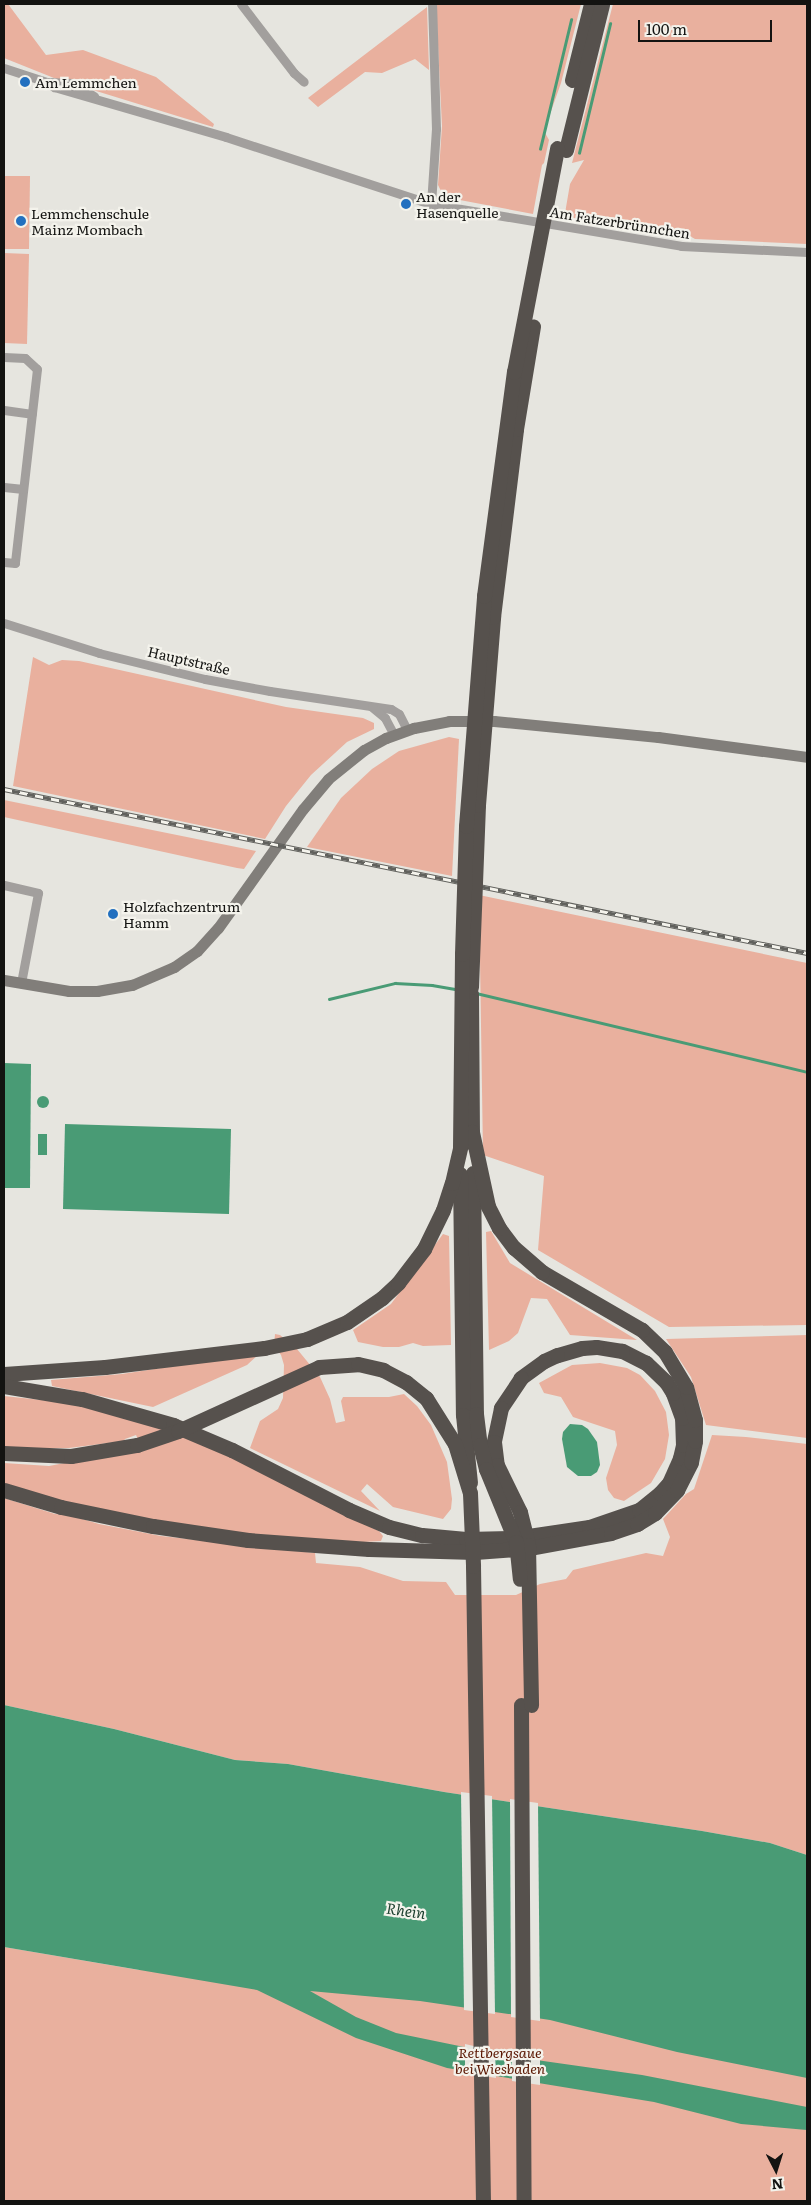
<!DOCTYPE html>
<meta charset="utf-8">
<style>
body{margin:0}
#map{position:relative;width:811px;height:2205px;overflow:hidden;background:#e6e5df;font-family:Literata,serif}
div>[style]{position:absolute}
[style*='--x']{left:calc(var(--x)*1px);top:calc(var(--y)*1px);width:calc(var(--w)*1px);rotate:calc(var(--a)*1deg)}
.green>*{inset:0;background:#e9b09e}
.water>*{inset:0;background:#499b75}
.round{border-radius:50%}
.pier>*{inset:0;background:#e6e5df}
.stream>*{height:2.5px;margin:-1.25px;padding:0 1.25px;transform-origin:1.25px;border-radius:1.25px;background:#499b75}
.street>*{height:9px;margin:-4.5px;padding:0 4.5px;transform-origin:4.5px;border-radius:4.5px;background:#a29f9d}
.secondary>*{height:11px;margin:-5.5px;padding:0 5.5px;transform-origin:5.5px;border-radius:5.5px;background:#817e7a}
.highway>*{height:15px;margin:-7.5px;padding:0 7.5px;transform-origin:7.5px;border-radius:7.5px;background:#56514d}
.rail>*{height:4.5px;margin-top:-2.25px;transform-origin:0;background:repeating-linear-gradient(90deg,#f4f3ec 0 8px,#61615d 0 16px);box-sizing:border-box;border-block:1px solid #61615d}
.highway-bridge>*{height:15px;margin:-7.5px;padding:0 7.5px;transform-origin:7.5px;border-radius:7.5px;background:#56514d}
.dots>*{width:14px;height:14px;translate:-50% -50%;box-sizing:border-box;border:2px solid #f4f3ec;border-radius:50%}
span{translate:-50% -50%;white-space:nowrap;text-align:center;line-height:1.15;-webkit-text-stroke:4.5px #f4f3ec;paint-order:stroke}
.poi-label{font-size:14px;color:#131311}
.left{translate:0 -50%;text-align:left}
.street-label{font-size:14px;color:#131311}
.park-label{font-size:14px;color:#5a1600;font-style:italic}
.water-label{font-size:15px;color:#1a3e2d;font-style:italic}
.frame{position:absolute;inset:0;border:5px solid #131311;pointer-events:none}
.north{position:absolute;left:751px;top:2145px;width:50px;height:50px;-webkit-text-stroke:4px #f4f3ec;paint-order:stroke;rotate:175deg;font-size:14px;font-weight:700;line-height:20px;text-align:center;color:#131311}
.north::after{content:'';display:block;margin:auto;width:18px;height:22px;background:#131311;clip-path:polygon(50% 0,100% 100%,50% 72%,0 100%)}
.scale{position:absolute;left:638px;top:20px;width:134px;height:22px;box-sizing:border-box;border:2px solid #131311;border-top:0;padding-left:6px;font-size:15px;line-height:18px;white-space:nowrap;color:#131311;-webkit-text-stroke:4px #f4f3ec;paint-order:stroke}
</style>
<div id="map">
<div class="green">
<div style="clip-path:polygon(4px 4px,8px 4px,46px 55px,83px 50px,156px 77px,214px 124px,213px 127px,54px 78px,4px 58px)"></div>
<div style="clip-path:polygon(436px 4px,581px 4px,561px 83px,544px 131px,549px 140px,544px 163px,542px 165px,533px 214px,444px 197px,438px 185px,442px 126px)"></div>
<div style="clip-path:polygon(613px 4px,807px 4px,807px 244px,695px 239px,688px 235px,564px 219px,570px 184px,584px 160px,572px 163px)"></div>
<div style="clip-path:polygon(427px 7px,429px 70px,415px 59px,382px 73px,365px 72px,318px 107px,308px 98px)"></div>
<div style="clip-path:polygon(4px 176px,30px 176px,29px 249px,4px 249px)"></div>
<div style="clip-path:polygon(4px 253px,29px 254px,27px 344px,4px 343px)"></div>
<div style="clip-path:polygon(33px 657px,49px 665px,62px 660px,79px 661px,286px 707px,363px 718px,374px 723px,374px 729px,347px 742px,311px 775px,286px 806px,265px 839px,13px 786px)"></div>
<div style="clip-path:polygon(449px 737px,459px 739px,452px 876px,307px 847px,341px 798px,372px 769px,399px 751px)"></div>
<div style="clip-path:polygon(4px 800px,256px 851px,244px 869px,237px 868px,4px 817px)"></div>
<div style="clip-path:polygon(479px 895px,807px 963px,807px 1325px,669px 1327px,538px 1250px,544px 1176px,483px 1155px)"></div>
<div style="clip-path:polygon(491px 1231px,510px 1263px,637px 1340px,570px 1335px,547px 1299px,531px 1298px,518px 1333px,509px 1341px,489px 1350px,486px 1232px)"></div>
<div style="clip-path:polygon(443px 1234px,449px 1236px,451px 1345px,423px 1346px,413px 1343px,399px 1347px,383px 1347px,358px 1342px,353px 1330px,391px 1304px)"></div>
<div style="clip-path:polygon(275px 1334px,280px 1335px,297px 1349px,320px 1377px,330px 1399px,336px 1423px,345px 1421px,341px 1401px,343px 1397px,389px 1397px,404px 1394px,417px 1406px,431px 1425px,447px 1462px,452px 1499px,451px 1509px,443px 1519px,393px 1507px,367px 1484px,361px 1491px,380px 1511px,250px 1448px,260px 1421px,278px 1409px,283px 1398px,284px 1365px,281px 1355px,274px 1346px)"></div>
<div style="clip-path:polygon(807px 1335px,807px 1438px,706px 1425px,691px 1377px,666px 1339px)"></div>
<div style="clip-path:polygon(260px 1353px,247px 1365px,153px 1407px,52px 1386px,51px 1380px,122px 1374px)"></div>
<div style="clip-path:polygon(600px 1363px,627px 1368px,640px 1375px,655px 1391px,666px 1412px,669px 1435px,665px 1459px,651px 1483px,624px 1501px,614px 1498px,608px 1490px,606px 1478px,617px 1445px,615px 1431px,573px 1417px,561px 1397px,544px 1393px,539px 1383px,572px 1365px)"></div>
<div style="clip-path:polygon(4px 1396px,79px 1404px,192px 1437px,379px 1531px,383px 1536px,381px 1541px,363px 1542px,255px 1535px,124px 1518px,4px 1486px,4px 1463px,49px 1466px,142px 1448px,136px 1435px,125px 1439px,124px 1441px,69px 1448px,15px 1449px,4px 1447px)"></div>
<div style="clip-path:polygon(712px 1435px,746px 1437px,807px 1444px,807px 1855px,770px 1843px,702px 1831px,444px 1792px,288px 1764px,235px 1760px,114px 1729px,4px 1705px,4px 1498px,55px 1514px,69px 1515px,99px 1524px,161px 1536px,315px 1553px,316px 1563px,360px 1567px,403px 1581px,446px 1582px,455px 1595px,516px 1595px,540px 1584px,566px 1579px,573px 1570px,646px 1553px,663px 1556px,670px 1537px,663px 1519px,686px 1494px,694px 1489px)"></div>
<div style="clip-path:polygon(4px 1947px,139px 1970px,807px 1967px,807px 2201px,4px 2201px)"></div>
</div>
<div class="water">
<div style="clip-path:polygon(4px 1063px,31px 1064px,30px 1188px,4px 1188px)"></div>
<div class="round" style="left:37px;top:1096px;width:12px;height:12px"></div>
<div style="clip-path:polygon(65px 1124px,231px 1129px,229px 1214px,63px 1209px)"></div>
<div style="clip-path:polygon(38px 1134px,47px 1134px,47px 1155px,38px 1155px)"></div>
<div style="clip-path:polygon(570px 1424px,582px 1425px,588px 1429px,597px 1442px,600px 1465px,597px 1472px,591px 1476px,578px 1476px,567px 1467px,562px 1439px,563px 1432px)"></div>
<div style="clip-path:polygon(4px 1705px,114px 1729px,235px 1760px,288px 1764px,444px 1792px,702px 1831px,770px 1843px,807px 1855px,807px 2078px,677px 2052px,550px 2020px,420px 2001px,310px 1991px,356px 2017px,396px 2033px,508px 2056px,642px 2075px,807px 2107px,807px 2130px,741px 2124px,654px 2102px,447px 2068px,356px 2038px,257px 1990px,4px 1947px)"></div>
</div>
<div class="pier">
<div style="clip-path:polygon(461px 1792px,492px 1796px,495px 2014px,464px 2010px)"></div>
<div style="clip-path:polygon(510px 1799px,538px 1803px,540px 2021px,511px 2017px)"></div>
<div style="clip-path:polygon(465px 2044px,495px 2051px,496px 2078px,465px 2073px)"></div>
<div style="clip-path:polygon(512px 2054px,540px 2058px,540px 2085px,512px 2081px)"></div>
</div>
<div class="stream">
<div style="--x:540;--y:149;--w:133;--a:-76.5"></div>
<div style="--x:579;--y:153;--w:133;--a:-76.5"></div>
<div style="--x:476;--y:993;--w:340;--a:13.4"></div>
<div style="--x:329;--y:999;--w:68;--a:-13.6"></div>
<div style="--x:395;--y:983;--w:37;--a:3"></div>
<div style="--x:432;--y:985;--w:23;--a:10"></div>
</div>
<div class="street">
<div style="--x:241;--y:4;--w:87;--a:52.5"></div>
<div style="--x:294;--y:73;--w:13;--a:42"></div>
<div style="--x:4;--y:68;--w:45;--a:18"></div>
<div style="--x:47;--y:82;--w:9;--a:36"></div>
<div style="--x:54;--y:87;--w:179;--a:16.2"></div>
<div style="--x:226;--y:137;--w:216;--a:18.1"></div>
<div style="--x:431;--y:204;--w:254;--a:9.5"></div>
<div style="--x:681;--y:246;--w:126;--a:2.7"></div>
<div style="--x:47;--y:82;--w:26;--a:2"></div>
<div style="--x:73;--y:83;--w:25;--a:32"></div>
<div style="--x:431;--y:204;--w:75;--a:-86.2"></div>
<div style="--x:436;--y:129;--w:125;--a:-91.8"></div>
<div style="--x:4;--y:357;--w:21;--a:3"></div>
<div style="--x:25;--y:358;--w:16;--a:43"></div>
<div style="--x:37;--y:369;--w:195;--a:96.5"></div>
<div style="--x:15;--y:563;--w:11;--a:-175"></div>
<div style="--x:4;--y:410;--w:28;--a:8"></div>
<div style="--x:4;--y:487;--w:19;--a:6"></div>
<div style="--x:4;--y:623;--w:100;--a:17.5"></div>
<div style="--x:99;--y:653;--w:109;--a:13.8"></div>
<div style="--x:205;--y:679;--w:66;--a:10.5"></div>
<div style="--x:270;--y:691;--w:122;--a:8.5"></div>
<div style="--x:391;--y:709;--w:9;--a:32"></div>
<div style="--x:399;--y:714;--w:18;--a:63"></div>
<div style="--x:372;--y:707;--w:17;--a:40"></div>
<div style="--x:385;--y:718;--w:19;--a:62"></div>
<div style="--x:4;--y:885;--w:35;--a:13"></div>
<div style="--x:38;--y:893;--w:92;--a:100.7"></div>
</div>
<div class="secondary">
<div style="--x:4;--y:980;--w:66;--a:9.6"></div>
<div style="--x:69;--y:991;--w:28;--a:0"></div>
<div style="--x:97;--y:991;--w:36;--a:-10"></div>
<div style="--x:132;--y:985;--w:46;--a:-23.2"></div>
<div style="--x:174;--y:967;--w:28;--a:-35"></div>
<div style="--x:197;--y:951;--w:31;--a:-48"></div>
<div style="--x:218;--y:928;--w:146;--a:-54.5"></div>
<div style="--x:303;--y:809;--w:39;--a:-50"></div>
<div style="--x:328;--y:779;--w:46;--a:-38.9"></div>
<div style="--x:364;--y:750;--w:25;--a:-29"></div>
<div style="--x:386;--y:738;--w:30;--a:-20"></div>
<div style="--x:414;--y:728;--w:36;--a:-11"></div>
<div style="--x:449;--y:721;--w:45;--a:0"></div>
<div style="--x:494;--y:721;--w:165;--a:5.6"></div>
<div style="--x:658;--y:737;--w:150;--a:7.6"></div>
</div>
<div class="highway">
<div style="--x:572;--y:80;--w:78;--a:-76"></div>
<div style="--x:566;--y:150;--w:150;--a:-76.1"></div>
<div style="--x:471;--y:994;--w:149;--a:89.6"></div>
<div style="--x:473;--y:1173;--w:241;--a:89.3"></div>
<div style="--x:460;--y:1174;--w:241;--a:89.3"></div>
<div style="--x:463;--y:1415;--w:68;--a:84.1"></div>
<div style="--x:4;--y:1374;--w:101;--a:-4"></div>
<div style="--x:105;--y:1367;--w:160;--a:-6.8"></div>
<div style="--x:264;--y:1348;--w:44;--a:-11.8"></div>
<div style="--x:307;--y:1339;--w:43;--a:-23"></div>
<div style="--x:347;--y:1322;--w:42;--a:-34.4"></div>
<div style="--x:382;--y:1298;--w:22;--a:-43"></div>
<div style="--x:398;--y:1283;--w:43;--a:-52.6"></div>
<div style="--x:424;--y:1249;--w:43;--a:-64"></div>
<div style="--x:443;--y:1210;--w:28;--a:-72"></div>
<div style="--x:452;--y:1183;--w:37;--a:-77"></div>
<div style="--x:4;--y:1386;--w:79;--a:9.5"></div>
<div style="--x:82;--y:1399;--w:95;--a:15.9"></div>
<div style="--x:173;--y:1425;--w:64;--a:23"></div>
<div style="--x:232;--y:1450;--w:131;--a:27.1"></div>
<div style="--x:349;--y:1510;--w:43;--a:23"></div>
<div style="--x:389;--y:1527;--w:34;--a:14"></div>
<div style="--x:422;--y:1535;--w:44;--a:5.2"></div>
<div style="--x:466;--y:1539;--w:49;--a:-1.2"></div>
<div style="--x:515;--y:1538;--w:75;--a:-8.5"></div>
<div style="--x:589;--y:1527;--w:53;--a:-18.8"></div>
<div style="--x:639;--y:1510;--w:27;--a:-39"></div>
<div style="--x:660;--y:1493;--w:13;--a:-48"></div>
<div style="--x:669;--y:1483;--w:27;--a:-66"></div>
<div style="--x:680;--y:1458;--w:13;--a:-77"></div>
<div style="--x:683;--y:1445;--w:27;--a:-92"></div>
<div style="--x:682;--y:1418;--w:27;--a:-110"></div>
<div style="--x:673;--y:1393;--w:13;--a:-122"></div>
<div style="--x:666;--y:1382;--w:28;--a:-136"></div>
<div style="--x:646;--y:1363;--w:27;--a:-153"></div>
<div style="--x:622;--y:1351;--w:26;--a:-171"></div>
<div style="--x:596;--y:1347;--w:14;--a:176"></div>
<div style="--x:582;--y:1348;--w:26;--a:164"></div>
<div style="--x:557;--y:1355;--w:14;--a:155"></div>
<div style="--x:544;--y:1361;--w:29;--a:144"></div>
<div style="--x:4;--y:1453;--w:67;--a:2.6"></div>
<div style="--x:71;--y:1456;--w:67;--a:-9.5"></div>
<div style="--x:4;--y:1490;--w:59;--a:16.6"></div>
<div style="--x:61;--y:1507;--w:94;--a:11.7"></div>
<div style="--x:153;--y:1526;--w:96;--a:8.4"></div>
<div style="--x:248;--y:1540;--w:121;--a:4.3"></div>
<div style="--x:369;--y:1549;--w:106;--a:1.6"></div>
<div style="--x:475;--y:1552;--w:54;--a:-4.2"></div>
<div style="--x:529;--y:1548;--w:83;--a:-10.4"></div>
<div style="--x:611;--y:1533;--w:28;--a:-19"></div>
<div style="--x:637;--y:1524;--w:21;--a:-31"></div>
<div style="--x:655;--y:1513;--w:32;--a:-46"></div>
<div style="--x:677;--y:1490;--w:31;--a:-63"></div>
<div style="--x:691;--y:1462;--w:21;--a:-79"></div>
<div style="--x:695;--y:1441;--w:21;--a:-90"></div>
<div style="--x:695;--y:1420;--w:34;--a:-105"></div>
<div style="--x:686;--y:1387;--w:41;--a:-121"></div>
<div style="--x:665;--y:1352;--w:32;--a:-136"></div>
<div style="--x:642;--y:1330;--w:116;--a:-149.9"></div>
<div style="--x:542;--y:1272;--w:37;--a:-139"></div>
<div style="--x:514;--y:1248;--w:25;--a:-127"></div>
<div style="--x:499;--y:1228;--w:25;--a:-117"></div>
<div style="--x:488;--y:1206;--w:76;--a:-102.2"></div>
<div style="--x:473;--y:1566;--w:635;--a:89.1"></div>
<div style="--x:521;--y:1705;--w:496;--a:89.7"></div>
</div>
<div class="rail">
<div style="--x:4;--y:789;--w:820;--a:11.54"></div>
</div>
<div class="highway-bridge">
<div style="--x:471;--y:987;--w:182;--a:-87.8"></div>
<div style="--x:478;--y:805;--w:189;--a:-85.4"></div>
<div style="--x:493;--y:617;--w:189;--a:-83"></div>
<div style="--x:516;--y:429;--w:104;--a:-80.6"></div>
<div style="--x:460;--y:1147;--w:193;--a:-89.4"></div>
<div style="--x:462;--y:954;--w:128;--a:-88.2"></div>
<div style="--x:466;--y:826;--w:231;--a:-85.5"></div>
<div style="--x:484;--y:596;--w:226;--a:-82.4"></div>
<div style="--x:514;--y:372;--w:228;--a:-79.1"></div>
<div style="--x:521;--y:1378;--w:36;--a:124"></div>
<div style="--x:501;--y:1408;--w:35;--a:102"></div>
<div style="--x:494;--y:1442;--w:23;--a:83"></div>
<div style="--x:497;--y:1465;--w:52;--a:63.9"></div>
<div style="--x:520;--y:1512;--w:34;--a:76"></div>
<div style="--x:528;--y:1545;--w:160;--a:88.9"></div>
<div style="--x:476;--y:1414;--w:31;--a:83"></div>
<div style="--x:480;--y:1445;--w:25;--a:76"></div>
<div style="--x:486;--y:1469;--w:79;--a:67.7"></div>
<div style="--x:516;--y:1542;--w:37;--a:84"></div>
<div style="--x:137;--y:1445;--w:43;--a:-18.9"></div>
<div style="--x:178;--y:1431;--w:155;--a:-24.4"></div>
<div style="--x:319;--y:1367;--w:39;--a:-4"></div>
<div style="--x:358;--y:1364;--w:26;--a:13"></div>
<div style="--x:383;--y:1370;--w:26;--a:28"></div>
<div style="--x:406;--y:1382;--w:26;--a:39"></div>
<div style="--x:426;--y:1398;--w:54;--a:57.8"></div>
<div style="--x:455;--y:1444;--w:51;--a:73"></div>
<div style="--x:470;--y:1493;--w:73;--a:87.6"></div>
</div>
<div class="dots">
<div style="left:25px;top:82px;background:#2370bf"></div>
<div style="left:406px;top:204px;background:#2370bf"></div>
<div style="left:21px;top:221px;background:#2370bf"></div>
<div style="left:113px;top:914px;background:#2370bf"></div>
</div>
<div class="poi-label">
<span class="left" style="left:35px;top:82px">Am Lemmchen</span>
<span class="left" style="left:416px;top:204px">An der<br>Hasenquelle</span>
<span class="left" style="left:31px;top:221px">Lemmchenschule<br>Mainz Mombach</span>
<span class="left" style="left:123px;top:914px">Holzfachzentrum<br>Hamm</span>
</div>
<div class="street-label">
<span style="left:620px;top:222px;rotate:9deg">Am Fatzerbrünnchen</span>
<span style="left:189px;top:660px;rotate:13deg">Hauptstraße</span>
</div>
<div class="park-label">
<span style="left:500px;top:2060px">Rettbergsaue<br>bei Wiesbaden</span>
</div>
<div class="water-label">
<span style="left:406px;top:1910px;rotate:8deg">Rhein</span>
</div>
<div class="frame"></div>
<div class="north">N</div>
<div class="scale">100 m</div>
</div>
